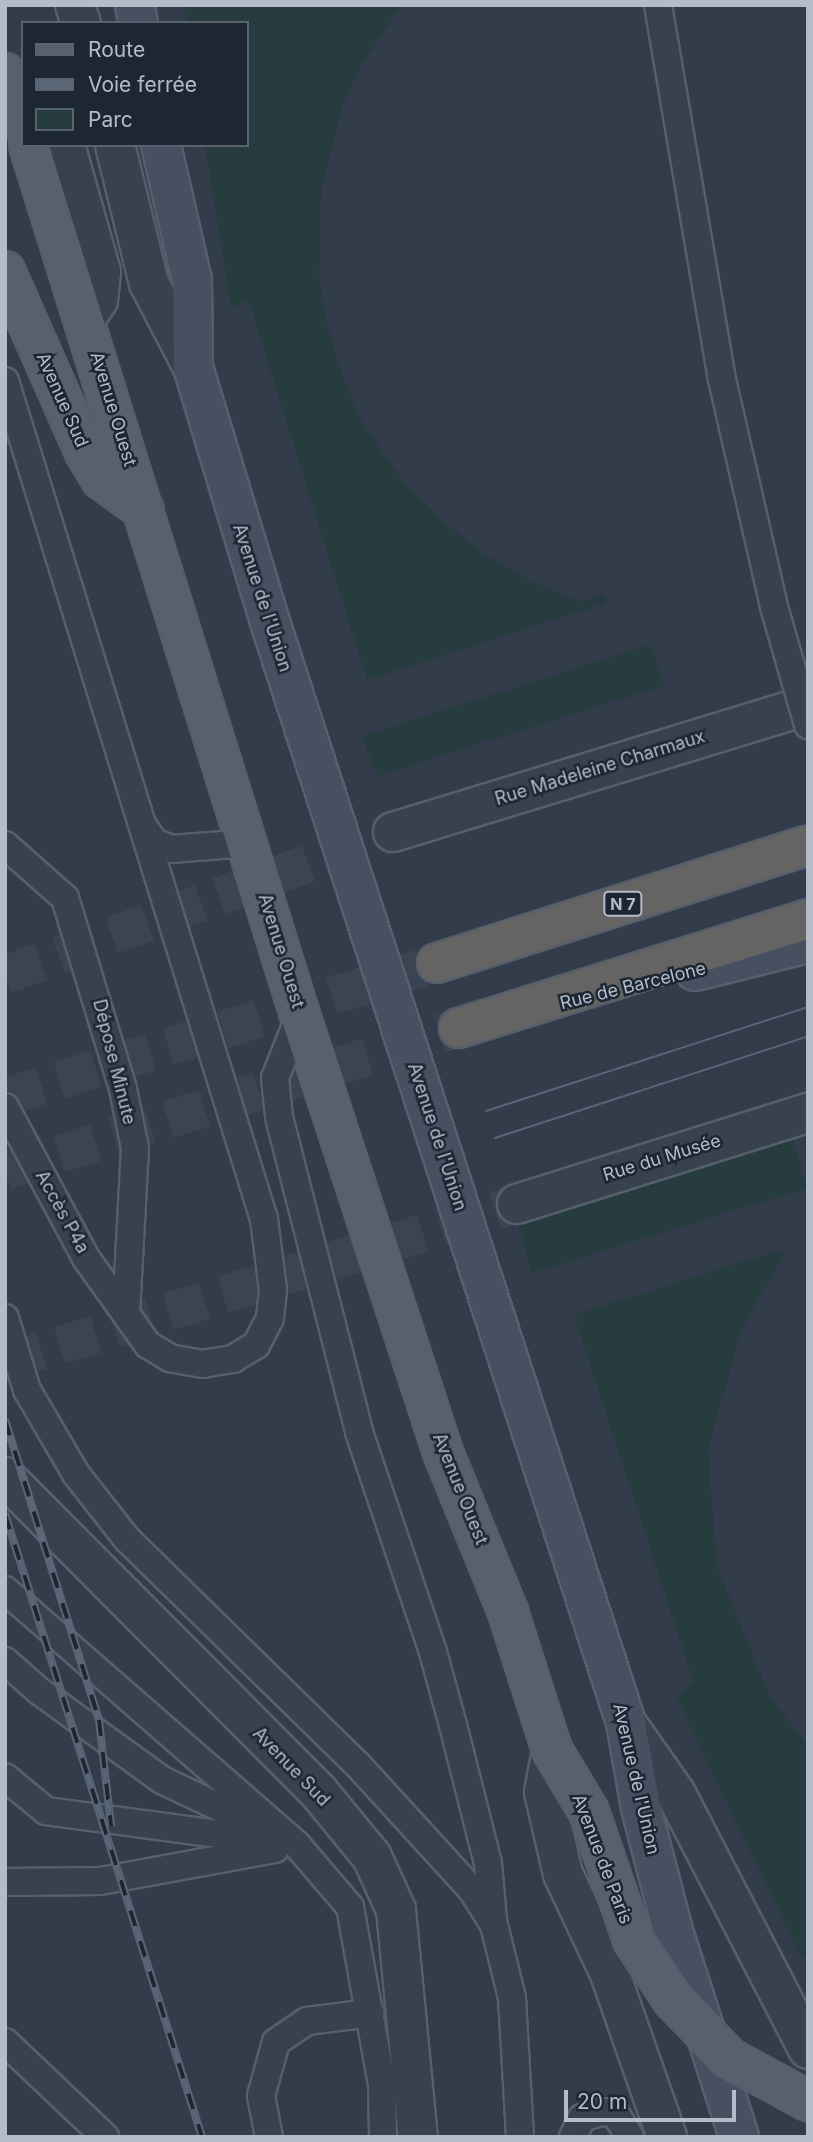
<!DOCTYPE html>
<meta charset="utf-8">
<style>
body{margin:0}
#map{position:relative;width:813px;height:2142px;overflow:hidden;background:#242f3e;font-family:Inter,sans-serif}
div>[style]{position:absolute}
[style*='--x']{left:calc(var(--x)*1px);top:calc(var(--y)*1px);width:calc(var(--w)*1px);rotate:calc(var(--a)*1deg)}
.airport>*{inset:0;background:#323c4b}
.green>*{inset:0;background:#263c3f}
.minor-tunnel>*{height:38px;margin-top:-19px;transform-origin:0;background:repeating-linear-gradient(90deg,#3a4453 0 38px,transparent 0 57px)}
.trunk-tunnel>*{height:38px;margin-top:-19px;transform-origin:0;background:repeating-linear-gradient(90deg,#3a4453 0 38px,transparent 0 57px)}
.roads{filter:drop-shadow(2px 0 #565f6c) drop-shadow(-2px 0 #565f6c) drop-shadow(0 2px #565f6c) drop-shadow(0 -2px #565f6c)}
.service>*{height:26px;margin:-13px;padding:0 13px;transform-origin:13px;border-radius:13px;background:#38414e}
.minor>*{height:38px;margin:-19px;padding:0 19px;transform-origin:19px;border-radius:19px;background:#38414e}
.tertiary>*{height:38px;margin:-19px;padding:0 19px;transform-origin:19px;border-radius:19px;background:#38414e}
.secondary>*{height:38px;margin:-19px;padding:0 19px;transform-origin:19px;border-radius:19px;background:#465061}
.primary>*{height:38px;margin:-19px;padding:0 19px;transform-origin:19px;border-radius:19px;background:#56606e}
.trunk>*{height:38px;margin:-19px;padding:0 19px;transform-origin:19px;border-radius:19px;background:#656462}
.tram>*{height:2px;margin:-1px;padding:0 1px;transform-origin:1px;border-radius:1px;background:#5a6575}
.rail>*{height:8px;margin-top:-4px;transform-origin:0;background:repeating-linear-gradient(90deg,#1d2633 0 16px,#5a6575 0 32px);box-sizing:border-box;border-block:2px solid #5a6575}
.bridges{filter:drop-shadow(2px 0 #565f6c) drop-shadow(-2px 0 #565f6c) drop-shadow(0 2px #565f6c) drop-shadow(0 -2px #565f6c)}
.service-bridge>*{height:26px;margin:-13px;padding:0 13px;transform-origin:13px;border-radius:13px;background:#38414e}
.primary-bridge>*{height:38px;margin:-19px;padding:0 19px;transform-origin:19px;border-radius:19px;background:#56606e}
span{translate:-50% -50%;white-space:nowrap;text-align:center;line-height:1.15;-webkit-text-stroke:5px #1d2633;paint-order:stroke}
.shield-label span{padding:2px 5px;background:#1d2633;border:2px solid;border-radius:5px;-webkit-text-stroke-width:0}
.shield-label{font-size:16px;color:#b4bcc9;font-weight:700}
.street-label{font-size:18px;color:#b4bcc9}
.frame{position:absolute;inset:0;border:7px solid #b4bcc9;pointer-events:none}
.legend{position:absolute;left:21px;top:21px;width:228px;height:126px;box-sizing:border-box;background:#1d2633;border:2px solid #59626f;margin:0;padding:9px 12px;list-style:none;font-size:21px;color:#b4bcc9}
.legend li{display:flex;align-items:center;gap:14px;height:35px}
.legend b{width:35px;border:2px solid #59626f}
.scale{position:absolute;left:564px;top:2090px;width:172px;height:32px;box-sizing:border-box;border:4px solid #b4bcc9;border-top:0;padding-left:9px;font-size:21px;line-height:24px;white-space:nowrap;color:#b4bcc9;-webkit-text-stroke:5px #1d2633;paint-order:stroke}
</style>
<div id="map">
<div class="airport">
<div style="clip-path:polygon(evenodd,5px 5px,808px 5px,808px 2137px,5px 2137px,5px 5px,23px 23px,247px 23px,247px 145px,23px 145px,23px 23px)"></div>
</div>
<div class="green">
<div style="clip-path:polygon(184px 5px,401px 5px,363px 62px,343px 105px,321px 190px,319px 276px,328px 329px,343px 378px,362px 422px,403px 481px,449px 526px,486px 555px,531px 581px,579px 602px,604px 594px,607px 603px,367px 680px,249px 301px,231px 307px,205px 145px,247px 145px,247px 23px,187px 23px)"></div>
<div style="clip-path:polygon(650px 645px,666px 685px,377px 776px,362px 736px)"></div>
<div style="clip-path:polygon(792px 1139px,807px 1188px,532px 1273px,517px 1221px)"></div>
<div style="clip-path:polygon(787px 1248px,741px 1332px,708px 1449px,717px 1567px,771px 1699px,808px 1745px,808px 1957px,801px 1957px,676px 1697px,694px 1683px,574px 1315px)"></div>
</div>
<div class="minor-tunnel">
<div style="--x:5;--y:975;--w:414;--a:-20.2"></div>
<div style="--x:5;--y:1362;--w:536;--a:-17.15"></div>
</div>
<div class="trunk-tunnel">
<div style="--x:5;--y:1097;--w:452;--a:-17.2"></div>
<div style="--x:5;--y:1171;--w:476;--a:-17.5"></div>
</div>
<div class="roads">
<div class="service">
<div style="--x:5;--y:381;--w:877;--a:72.83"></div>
<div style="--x:264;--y:1219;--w:72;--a:82.8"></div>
<div style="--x:273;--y:1290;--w:28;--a:96"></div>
<div style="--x:270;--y:1318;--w:30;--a:117"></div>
<div style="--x:256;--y:1345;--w:27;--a:149"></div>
<div style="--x:233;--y:1359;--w:30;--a:171"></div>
<div style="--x:203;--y:1364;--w:34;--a:-170"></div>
<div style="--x:170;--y:1358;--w:26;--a:-149"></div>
<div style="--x:148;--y:1345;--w:107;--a:-125.5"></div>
<div style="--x:86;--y:1258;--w:171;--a:-118.2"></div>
<div style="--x:142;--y:824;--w:22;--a:56"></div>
<div style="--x:154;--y:842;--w:18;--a:22"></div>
<div style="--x:171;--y:849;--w:78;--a:-4.4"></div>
<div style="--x:5;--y:845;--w:80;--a:41.5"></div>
<div style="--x:65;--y:898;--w:200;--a:73.1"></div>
<div style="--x:123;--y:1089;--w:60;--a:78.5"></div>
<div style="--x:135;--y:1148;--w:164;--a:93.1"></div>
<div style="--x:300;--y:1015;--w:68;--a:111.6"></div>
<div style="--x:275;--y:1078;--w:39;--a:84"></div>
<div style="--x:279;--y:1117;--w:325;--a:75.7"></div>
<div style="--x:359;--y:1432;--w:232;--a:71.4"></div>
<div style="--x:433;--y:1652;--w:76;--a:74.7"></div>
<div style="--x:453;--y:1725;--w:142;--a:75.8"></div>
<div style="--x:488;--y:1863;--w:57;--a:85"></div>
<div style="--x:5;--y:1318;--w:75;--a:73"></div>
<div style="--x:27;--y:1390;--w:97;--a:59.7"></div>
<div style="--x:76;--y:1474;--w:83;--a:51.9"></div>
<div style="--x:127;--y:1539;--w:322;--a:44.4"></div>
<div style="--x:357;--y:1764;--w:171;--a:47.6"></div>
<div style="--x:472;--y:1890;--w:41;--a:57.8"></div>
<div style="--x:494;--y:1925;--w:75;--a:76.1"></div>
<div style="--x:512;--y:1998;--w:139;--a:86.7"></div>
<div style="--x:5;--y:1590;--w:388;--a:41.1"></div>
<div style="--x:297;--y:1845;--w:82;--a:49.5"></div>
<div style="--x:350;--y:1907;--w:181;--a:79.8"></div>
<div style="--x:382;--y:2085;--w:52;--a:88.9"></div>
<div style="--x:5;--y:1661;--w:45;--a:41.4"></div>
<div style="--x:39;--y:1691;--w:152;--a:35.9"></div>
<div style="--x:162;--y:1780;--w:116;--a:25.5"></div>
<div style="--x:5;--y:1777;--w:53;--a:39.7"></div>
<div style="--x:46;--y:1811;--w:227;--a:7.6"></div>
<div style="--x:5;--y:1882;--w:95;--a:-0.6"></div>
<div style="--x:100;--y:1881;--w:178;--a:-10.4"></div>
<div style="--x:5;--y:2042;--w:138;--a:43.5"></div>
<div style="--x:269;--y:2137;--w:42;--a:-101"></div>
<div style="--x:261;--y:2096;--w:56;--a:-74.5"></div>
<div style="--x:276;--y:2042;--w:37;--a:-34"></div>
<div style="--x:307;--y:2021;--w:64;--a:-7.2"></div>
<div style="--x:573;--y:2137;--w:21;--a:-65"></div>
<div style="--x:582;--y:2118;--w:19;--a:-18"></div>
<div style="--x:600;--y:2112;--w:15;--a:4"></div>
<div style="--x:615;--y:2113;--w:28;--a:58"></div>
</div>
<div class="minor">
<div style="--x:65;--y:145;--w:132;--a:74.2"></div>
<div style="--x:101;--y:272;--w:28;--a:96"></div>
<div style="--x:98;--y:300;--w:22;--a:124"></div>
<div style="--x:393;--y:832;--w:434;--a:-17"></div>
<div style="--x:517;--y:1204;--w:305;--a:-17.4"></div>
<div style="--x:5;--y:1477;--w:443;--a:45.1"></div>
<div style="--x:318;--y:1791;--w:85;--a:50.7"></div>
<div style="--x:372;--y:1857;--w:58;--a:65.6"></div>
<div style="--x:396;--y:1910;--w:228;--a:84.5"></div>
<div style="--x:626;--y:1723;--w:87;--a:54.8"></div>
<div style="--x:676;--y:1794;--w:287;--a:62.6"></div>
</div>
<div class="tertiary">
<div style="--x:75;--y:5;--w:19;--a:72"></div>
<div style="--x:115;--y:145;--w:142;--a:76.2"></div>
<div style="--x:149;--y:283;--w:95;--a:62.4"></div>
<div style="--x:552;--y:1750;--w:43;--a:100.8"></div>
<div style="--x:544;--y:1792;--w:84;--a:77"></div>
<div style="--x:563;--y:1874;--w:110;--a:64.8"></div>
<div style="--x:610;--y:1974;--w:173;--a:70.7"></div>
</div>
<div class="secondary">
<div style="--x:135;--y:5;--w:18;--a:81"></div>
<div style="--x:161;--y:145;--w:139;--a:77.1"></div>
<div style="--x:192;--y:280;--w:87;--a:89.3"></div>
<div style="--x:193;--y:367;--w:273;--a:73.2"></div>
<div style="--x:272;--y:628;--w:1151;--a:72.08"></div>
<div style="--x:626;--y:1723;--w:86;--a:80"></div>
<div style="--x:641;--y:1808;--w:127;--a:75.4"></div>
<div style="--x:673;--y:1931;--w:216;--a:72.2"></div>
<div style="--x:695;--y:971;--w:116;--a:-13.9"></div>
</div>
<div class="primary">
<div style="--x:5;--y:73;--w:56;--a:71.2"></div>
<div style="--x:29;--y:145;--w:911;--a:72.7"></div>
<div style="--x:300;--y:1015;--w:463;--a:71.9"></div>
<div style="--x:444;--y:1455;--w:170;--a:67.8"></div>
<div style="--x:508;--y:1612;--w:145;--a:72.3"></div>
<div style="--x:5;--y:271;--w:198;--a:66.2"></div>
<div style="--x:85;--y:452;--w:31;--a:59"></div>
<div style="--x:101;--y:479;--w:53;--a:35.8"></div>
</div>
<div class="trunk">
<div style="--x:437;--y:963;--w:389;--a:-17.6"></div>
<div style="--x:459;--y:1028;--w:366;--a:-17.3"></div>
</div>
</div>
<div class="tram">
<div style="--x:486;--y:1111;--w:338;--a:-17.9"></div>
<div style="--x:495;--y:1138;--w:329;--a:-18"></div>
</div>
<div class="rail">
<div style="--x:5;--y:1420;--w:314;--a:72.6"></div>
<div style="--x:99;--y:1720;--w:107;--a:83.5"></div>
<div style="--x:5;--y:1514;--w:653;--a:72.45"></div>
</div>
<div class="bridges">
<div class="service-bridge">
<div style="--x:658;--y:5;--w:375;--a:80.3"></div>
<div style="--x:721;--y:375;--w:238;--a:77.1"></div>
<div style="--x:774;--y:607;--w:123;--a:73.9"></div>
</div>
<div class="primary-bridge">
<div style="--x:552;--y:1750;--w:72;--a:59.2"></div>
<div style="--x:589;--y:1812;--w:135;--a:71"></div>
<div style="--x:633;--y:1940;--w:72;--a:56.3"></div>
<div style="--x:673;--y:2000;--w:81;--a:46"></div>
<div style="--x:729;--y:2058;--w:90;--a:28.6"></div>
</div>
</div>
<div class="shield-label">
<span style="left:623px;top:904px">N 7</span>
</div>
<div class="street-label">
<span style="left:62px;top:400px;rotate:66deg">Avenue Sud</span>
<span style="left:113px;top:409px;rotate:73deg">Avenue Ouest</span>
<span style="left:262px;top:598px;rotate:72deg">Avenue de l'Union</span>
<span style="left:600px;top:768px;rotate:-17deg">Rue Madeleine Charmaux</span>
<span style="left:281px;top:951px;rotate:73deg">Avenue Ouest</span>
<span style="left:633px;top:986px;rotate:-14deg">Rue de Barcelone</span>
<span style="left:114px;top:1062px;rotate:76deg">Dépose Minute</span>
<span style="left:437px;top:1137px;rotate:72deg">Avenue de l'Union</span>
<span style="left:662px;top:1158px;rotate:-17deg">Rue du Musée</span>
<span style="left:62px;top:1212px;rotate:61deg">Accès P4a</span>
<span style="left:460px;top:1489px;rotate:68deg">Avenue Ouest</span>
<span style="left:291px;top:1767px;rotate:46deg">Avenue Sud</span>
<span style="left:636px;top:1779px;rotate:77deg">Avenue de l'Union</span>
<span style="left:602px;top:1859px;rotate:69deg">Avenue de Paris</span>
</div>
<div class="frame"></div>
<ul class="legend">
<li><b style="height:9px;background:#56606e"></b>Route</li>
<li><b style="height:9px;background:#5a6575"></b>Voie ferrée</li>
<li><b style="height:19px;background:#263c3f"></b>Parc</li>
</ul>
<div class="scale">20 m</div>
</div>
